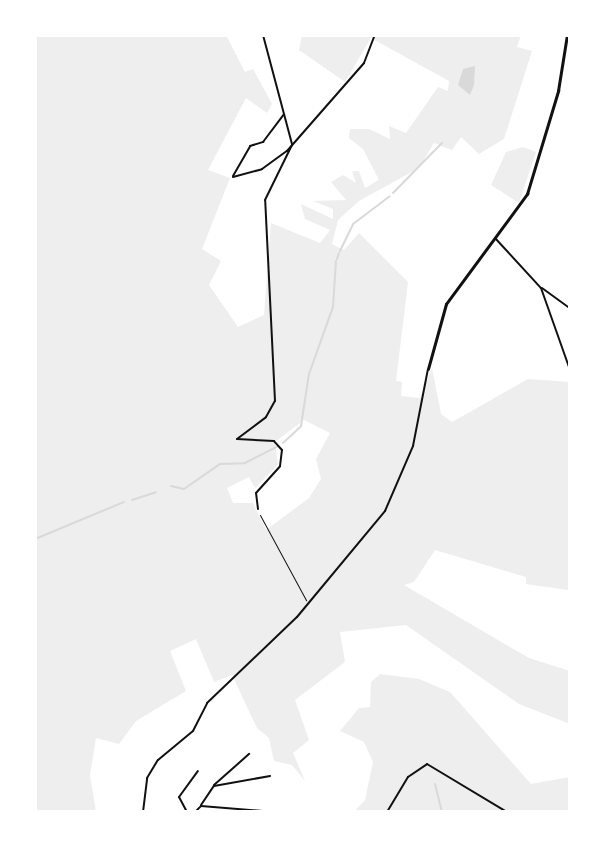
<!DOCTYPE html>
<style>
body{margin:0}
#map{position:relative;width:605px;height:847px;overflow:hidden;background:#fff;font-family:Lato,sans-serif}
div>[style]{position:absolute}
[style*='--x']{left:calc(var(--x)*1px);top:calc(var(--y)*1px);width:calc(var(--w)*1px);rotate:calc(var(--a)*1deg)}
.green>*{inset:0;background:#eee}
.water>*{inset:0;background:#d9d9d9}
.stream>*{height:2px;margin:-1px;padding:0 1px;transform-origin:1px;border-radius:1px;background:#d9d9d9}
.path>*{height:1px;margin:-0.5px;padding:0 0.5px;transform-origin:0.5px;border-radius:0.5px;background:#111}
.minor>*{height:2px;margin:-1px;padding:0 1px;transform-origin:1px;border-radius:1px;background:#111}
.tertiary>*{height:2.5px;margin:-1.25px;padding:0 1.25px;transform-origin:1.25px;border-radius:1.25px;background:#111}
span{translate:-50% -50%;white-space:nowrap;text-align:center;line-height:1.15;-webkit-text-stroke:7px #fff;paint-order:stroke}
.frame{position:absolute;inset:0;border:37px solid #fff;pointer-events:none}
</style>
<div id="map">
<div class="green">
<div style="clip-path:polygon(evenodd,35px 35px,226px 35px,245px 72px,253px 69px,272px 104px,267px 113px,246px 98px,208px 170px,230px 178px,202px 249px,221px 261px,209px 285px,238px 327px,264px 315px,271px 223px,320px 243px,330px 230px,305px 219px,301px 204px,333px 219px,333px 209px,313px 201px,346px 200px,331px 182px,343px 175px,356px 183px,352px 171px,359px 171px,365px 188px,379px 180px,363px 149px,349px 138px,350px 129px,369px 129px,390px 139px,389px 126px,406px 133px,438px 87px,448px 91px,449px 81px,371px 38px,345px 82px,299px 50px,302px 35px,521px 35px,517px 47px,532px 51px,504px 139px,479px 154px,461px 137px,452px 150px,434px 143px,419px 168px,359px 201px,338px 220px,332px 244px,344px 250px,359px 233px,408px 282px,396px 381px,402px 382px,401px 396px,420px 398px,432px 368px,441px 414px,452px 422px,528px 379px,570px 382px,570px 600px,568px 590px,526px 584px,526px 577px,435px 550px,414px 582px,404px 585px,529px 658px,570px 671px,570px 724px,519px 704px,406px 625px,340px 632px,345px 662px,295px 700px,309px 740px,293px 753px,305px 781px,292px 765px,274px 761px,269px 738px,257px 728px,232px 675px,214px 682px,196px 639px,170px 651px,186px 691px,136px 721px,119px 744px,96px 738px,90px 775px,96px 812px,35px 812px,35px 35px,304px 420px,330px 433px,316px 459px,321px 479px,309px 498px,266px 530px,253px 503px,233px 503px,227px 488px,249px 477px,255px 488px,278px 465px,275px 442px,304px 420px)"></div>
<div style="clip-path:polygon(523px 147px,536px 152px,519px 203px,491px 185px,506px 152px)"></div>
<div style="clip-path:polygon(380px 674px,419px 679px,450px 692px,531px 784px,570px 777px,570px 810px,354px 812px,365px 800px,373px 762px,364px 742px,340px 731px,359px 708px,370px 707px,371px 682px)"></div>
</div>
<div class="water">
<div style="clip-path:polygon(475px 66px,474px 85px,470px 95px,458px 85px,463px 69px)"></div>
</div>
<div class="stream">
<div style="--x:393;--y:193;--w:70;--a:-45.6"></div>
<div style="--x:340;--y:251;--w:30;--a:-64"></div>
<div style="--x:353;--y:224;--w:46;--a:-37.1"></div>
<div style="--x:337;--y:259;--w:6;--a:-72"></div>
<div style="--x:283;--y:443;--w:25;--a:-43"></div>
<div style="--x:301;--y:426;--w:53;--a:-81.3"></div>
<div style="--x:309;--y:374;--w:71;--a:-70.3"></div>
<div style="--x:333;--y:307;--w:46;--a:-86.3"></div>
<div style="--x:171;--y:486;--w:13;--a:13"></div>
<div style="--x:184;--y:489;--w:44;--a:-34.8"></div>
<div style="--x:220;--y:464;--w:25;--a:-2"></div>
<div style="--x:245;--y:463;--w:36;--a:-27"></div>
<div style="--x:132;--y:500;--w:25;--a:-18"></div>
<div style="--x:35;--y:539;--w:96;--a:-22.6"></div>
<div style="--x:435;--y:784;--w:29;--a:76"></div>
</div>
<div class="path">
<div style="--x:260;--y:515;--w:97;--a:61.6"></div>
</div>
<div class="minor">
<div style="--x:263;--y:35;--w:113;--a:75.1"></div>
<div style="--x:233;--y:176;--w:34;--a:-60"></div>
<div style="--x:250;--y:146;--w:14;--a:-17"></div>
<div style="--x:263;--y:142;--w:34;--a:-53"></div>
<div style="--x:233;--y:177;--w:30;--a:-15"></div>
<div style="--x:262;--y:169;--w:31;--a:-36"></div>
<div style="--x:287;--y:151;--w:117;--a:-48.8"></div>
<div style="--x:364;--y:63;--w:30;--a:-69"></div>
<div style="--x:495;--y:238;--w:68;--a:47.4"></div>
<div style="--x:541;--y:288;--w:87;--a:70.5"></div>
<div style="--x:542;--y:288;--w:34;--a:36"></div>
<div style="--x:258;--y:509;--w:16;--a:-97"></div>
<div style="--x:256;--y:493;--w:36;--a:-48"></div>
<div style="--x:280;--y:466;--w:16;--a:-83"></div>
<div style="--x:282;--y:450;--w:12;--a:-132"></div>
<div style="--x:274;--y:441;--w:37;--a:-177"></div>
<div style="--x:237;--y:439;--w:36;--a:-37"></div>
<div style="--x:266;--y:417;--w:18;--a:-61"></div>
<div style="--x:275;--y:401;--w:201;--a:-92.8"></div>
<div style="--x:265;--y:200;--w:61;--a:-63.9"></div>
<div style="--x:214;--y:785;--w:47;--a:-41.5"></div>
<div style="--x:201;--y:805;--w:23;--a:-56"></div>
<div style="--x:214;--y:786;--w:57;--a:-10.1"></div>
<div style="--x:143;--y:812;--w:34;--a:-83"></div>
<div style="--x:147;--y:778;--w:21;--a:-59"></div>
<div style="--x:158;--y:760;--w:45;--a:-39.6"></div>
<div style="--x:193;--y:731;--w:31;--a:-63"></div>
<div style="--x:207;--y:703;--w:124;--a:-43.7"></div>
<div style="--x:297;--y:617;--w:138;--a:-50.3"></div>
<div style="--x:385;--y:511;--w:71;--a:-66.7"></div>
<div style="--x:413;--y:446;--w:78;--a:-79"></div>
<div style="--x:187;--y:812;--w:17;--a:-118"></div>
<div style="--x:179;--y:797;--w:32;--a:-54"></div>
<div style="--x:195;--y:812;--w:8;--a:-45"></div>
<div style="--x:201;--y:806;--w:74;--a:4.6"></div>
<div style="--x:387;--y:812;--w:41;--a:-59"></div>
<div style="--x:408;--y:777;--w:23;--a:-34"></div>
<div style="--x:427;--y:764;--w:93;--a:31"></div>
<div style="--x:569;--y:812;--w:1;--a:-45"></div>
</div>
<div class="tertiary">
<div style="--x:428;--y:369;--w:67;--a:-74.5"></div>
<div style="--x:446;--y:304;--w:137;--a:-53.6"></div>
<div style="--x:527;--y:194;--w:108;--a:-73.2"></div>
<div style="--x:558;--y:91;--w:57;--a:-80.9"></div>
</div>
<div class="frame"></div>
</div>
